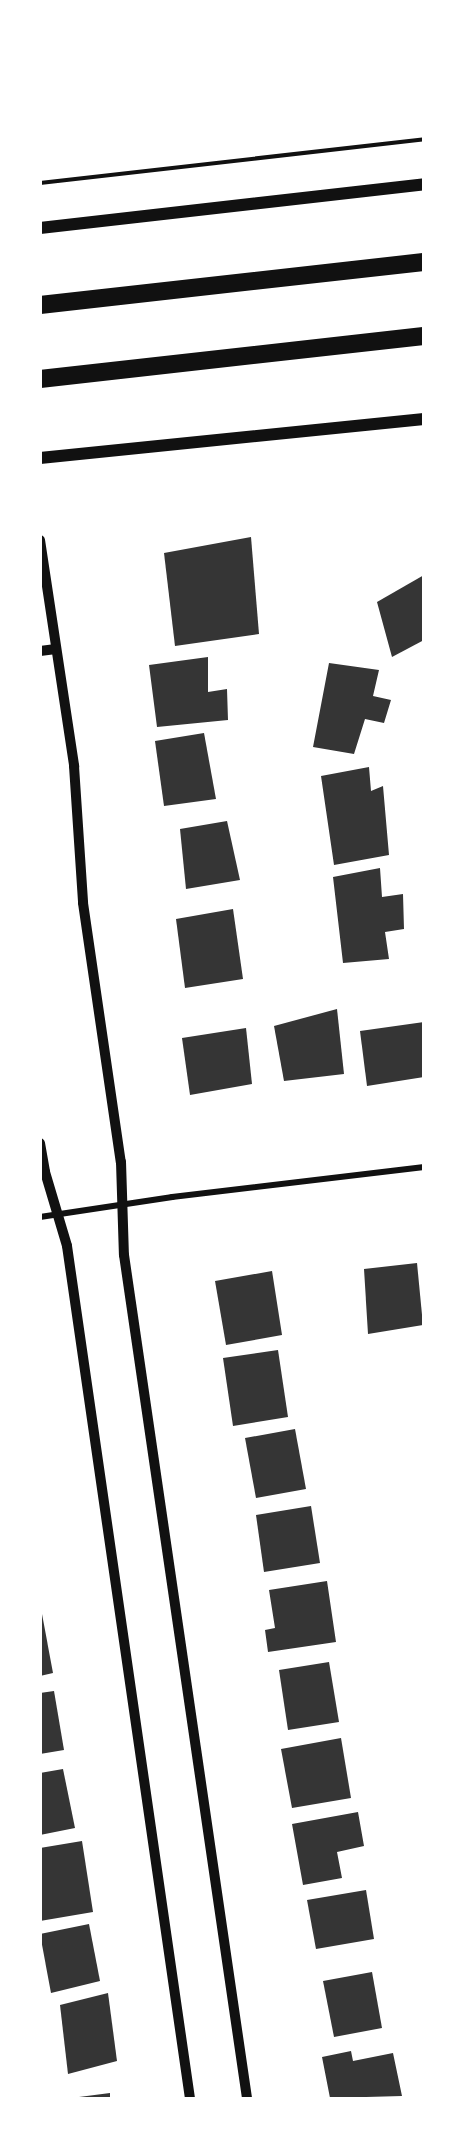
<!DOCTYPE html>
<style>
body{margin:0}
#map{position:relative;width:464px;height:2139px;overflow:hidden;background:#fff;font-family:Roboto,sans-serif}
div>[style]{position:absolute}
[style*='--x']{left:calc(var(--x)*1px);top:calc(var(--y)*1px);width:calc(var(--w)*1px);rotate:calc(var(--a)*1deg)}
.building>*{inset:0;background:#353535}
.path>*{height:4px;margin:-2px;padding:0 2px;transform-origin:2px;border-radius:2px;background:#111}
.minor>*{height:6px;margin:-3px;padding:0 3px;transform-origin:3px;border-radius:3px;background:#111}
.tertiary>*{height:10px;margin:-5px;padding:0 5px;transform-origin:5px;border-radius:5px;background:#111}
.secondary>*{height:12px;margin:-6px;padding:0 6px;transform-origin:6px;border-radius:6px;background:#111}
.motorway>*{height:18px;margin:-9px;padding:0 9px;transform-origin:9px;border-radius:9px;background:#111}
span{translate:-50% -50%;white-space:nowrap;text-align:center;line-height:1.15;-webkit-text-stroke:6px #fff;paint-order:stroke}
.frame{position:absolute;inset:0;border:42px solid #fff;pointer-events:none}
</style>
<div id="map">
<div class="building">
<div style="clip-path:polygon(251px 537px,259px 634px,175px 646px,164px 553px)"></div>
<div style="clip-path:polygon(424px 575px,424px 640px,392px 657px,377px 602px)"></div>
<div style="clip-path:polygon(208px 657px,208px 692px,227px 689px,228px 720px,157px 727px,149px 665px)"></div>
<div style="clip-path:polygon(329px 663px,379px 670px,373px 696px,391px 700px,384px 723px,365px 719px,354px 754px,313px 747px)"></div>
<div style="clip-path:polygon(204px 733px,216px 799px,164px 806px,155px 741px)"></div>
<div style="clip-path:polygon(369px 767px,371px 791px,383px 786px,389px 855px,334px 865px,321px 776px)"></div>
<div style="clip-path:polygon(227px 821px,240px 880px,186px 889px,180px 829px)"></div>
<div style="clip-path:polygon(380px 868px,382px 897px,403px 894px,404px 929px,385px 932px,389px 959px,343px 963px,333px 877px)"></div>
<div style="clip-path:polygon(233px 909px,243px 979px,185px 988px,176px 919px)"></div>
<div style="clip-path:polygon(337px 1009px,344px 1074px,284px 1081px,274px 1026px)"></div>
<div style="clip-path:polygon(424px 1022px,424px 1077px,367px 1086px,360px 1031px)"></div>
<div style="clip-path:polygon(246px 1028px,252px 1084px,190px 1095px,182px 1038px)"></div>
<div style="clip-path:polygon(417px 1263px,423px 1325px,368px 1334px,364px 1269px)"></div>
<div style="clip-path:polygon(272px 1271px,282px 1335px,226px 1345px,215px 1281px)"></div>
<div style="clip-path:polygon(278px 1350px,288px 1417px,233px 1426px,223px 1358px)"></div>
<div style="clip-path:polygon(295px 1429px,306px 1489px,256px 1498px,245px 1438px)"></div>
<div style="clip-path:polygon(311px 1506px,320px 1563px,264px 1572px,256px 1515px)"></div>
<div style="clip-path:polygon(327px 1581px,336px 1642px,268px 1652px,265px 1630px,275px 1628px,269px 1590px)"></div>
<div style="clip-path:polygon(42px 1614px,53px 1673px,40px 1676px,40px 1615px)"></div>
<div style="clip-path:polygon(329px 1662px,339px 1722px,288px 1730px,279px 1670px)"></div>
<div style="clip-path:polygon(54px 1691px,64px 1750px,40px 1754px,40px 1693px)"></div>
<div style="clip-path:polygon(341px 1738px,351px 1798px,292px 1808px,281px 1749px)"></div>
<div style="clip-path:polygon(63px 1769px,75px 1828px,40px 1835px,40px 1773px)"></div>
<div style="clip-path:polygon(358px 1812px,364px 1846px,337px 1852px,342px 1878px,303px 1885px,292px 1824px)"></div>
<div style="clip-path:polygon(82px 1841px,93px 1912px,40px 1921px,40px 1848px)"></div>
<div style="clip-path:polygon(366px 1890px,374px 1939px,316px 1949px,307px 1900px)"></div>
<div style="clip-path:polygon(89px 1924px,100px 1981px,51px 1993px,40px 1934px)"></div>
<div style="clip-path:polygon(372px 1972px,382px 2028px,334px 2037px,323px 1981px)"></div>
<div style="clip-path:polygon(108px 1993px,117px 2061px,68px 2074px,60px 2005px)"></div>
<div style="clip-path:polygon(351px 2051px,353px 2061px,393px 2053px,402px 2096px,330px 2098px,322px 2057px)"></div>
<div style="clip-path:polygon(110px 2093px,110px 2098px,80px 2098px,79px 2097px)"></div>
</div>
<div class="path">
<div style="--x:40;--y:183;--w:387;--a:-6.5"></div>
</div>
<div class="minor">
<div style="--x:40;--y:1217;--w:134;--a:-8.6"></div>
<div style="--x:172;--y:1197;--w:254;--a:-6.8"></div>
</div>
<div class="tertiary">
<div style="--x:40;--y:540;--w:229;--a:81.4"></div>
<div style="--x:74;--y:766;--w:137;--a:86.2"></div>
<div style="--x:83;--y:903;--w:262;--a:81.7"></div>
<div style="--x:121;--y:1162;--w:93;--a:88.2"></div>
<div style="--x:124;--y:1255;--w:852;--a:81.7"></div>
<div style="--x:40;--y:651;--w:16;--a:-7"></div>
<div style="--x:40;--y:1143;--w:29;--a:80"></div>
<div style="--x:45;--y:1172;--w:77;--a:73.4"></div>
<div style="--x:67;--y:1246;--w:861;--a:81.79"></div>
</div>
<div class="secondary">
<div style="--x:40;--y:228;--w:387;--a:-6.5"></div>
<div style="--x:40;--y:458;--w:386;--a:-5.8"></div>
</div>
<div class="motorway">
<div style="--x:40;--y:305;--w:386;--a:-6.4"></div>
<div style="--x:40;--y:379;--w:386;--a:-6.4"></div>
</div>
<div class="frame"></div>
</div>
